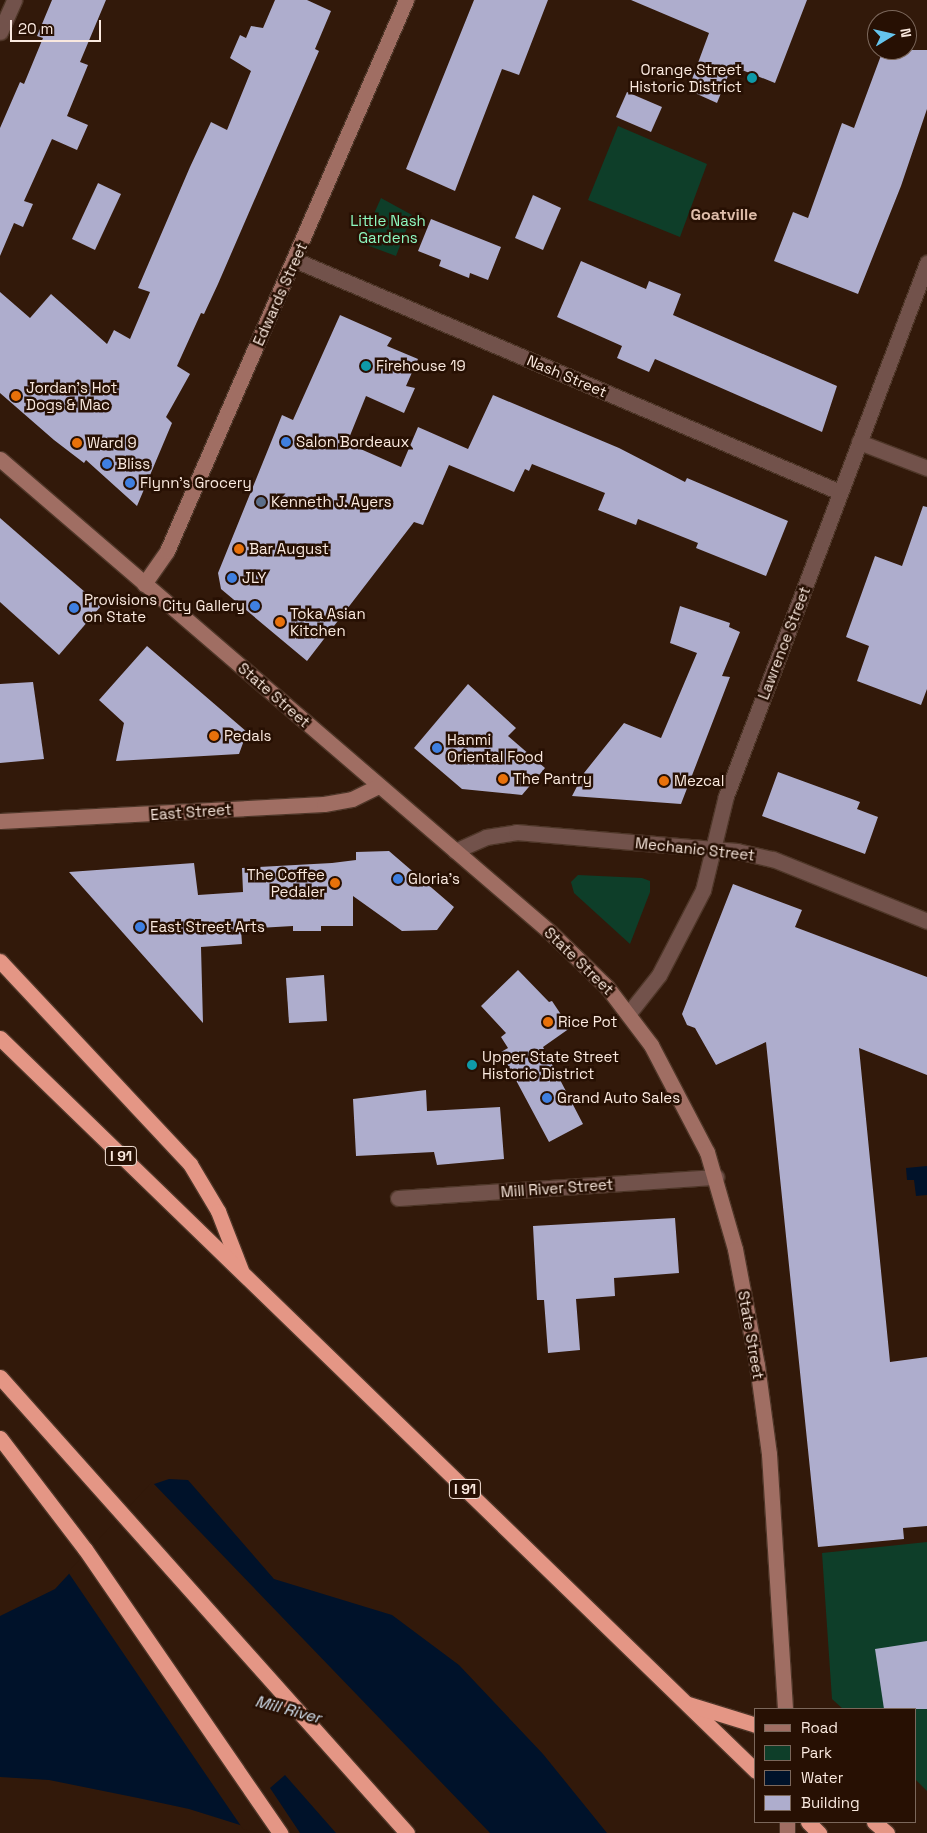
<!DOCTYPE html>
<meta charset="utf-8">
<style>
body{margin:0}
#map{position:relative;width:927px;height:1833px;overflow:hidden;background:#32190a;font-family:"Space Grotesk",sans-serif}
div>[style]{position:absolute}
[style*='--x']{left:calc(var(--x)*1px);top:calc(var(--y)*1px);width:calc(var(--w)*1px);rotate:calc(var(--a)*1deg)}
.green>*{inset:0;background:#0e3e29}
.water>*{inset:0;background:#00122a}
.pier>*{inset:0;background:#32190a}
.building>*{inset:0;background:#aeadcd}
.roads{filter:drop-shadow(1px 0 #4e3628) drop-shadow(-1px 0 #4e3628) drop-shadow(0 1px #4e3628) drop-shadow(0 -1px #4e3628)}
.street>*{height:15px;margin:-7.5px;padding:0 7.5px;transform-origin:7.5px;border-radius:7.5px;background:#72524b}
.secondary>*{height:15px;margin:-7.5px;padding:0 7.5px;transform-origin:7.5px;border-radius:7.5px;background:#a06e63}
.highway>*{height:15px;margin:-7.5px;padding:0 7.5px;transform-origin:7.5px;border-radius:7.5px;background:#e49685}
.dots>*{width:14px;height:14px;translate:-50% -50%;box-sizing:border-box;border:2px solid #271003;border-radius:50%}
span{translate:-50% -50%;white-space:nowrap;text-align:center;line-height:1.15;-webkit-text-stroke:5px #271003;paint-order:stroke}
.shield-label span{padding:1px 4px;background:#271003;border:1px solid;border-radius:4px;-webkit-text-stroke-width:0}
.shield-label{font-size:14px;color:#fae9df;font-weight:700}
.poi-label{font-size:15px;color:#fae9df}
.right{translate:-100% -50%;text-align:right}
.left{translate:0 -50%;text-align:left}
.park-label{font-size:15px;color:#8df8c0}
.street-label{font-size:15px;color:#fae9df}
.neighbourhood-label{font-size:16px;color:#debdaa;font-weight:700}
.water-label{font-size:16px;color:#d5e4f3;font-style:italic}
.legend{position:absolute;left:754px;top:1708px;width:162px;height:115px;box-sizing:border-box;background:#271003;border:1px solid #7b675b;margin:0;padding:6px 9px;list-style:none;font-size:15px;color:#fae9df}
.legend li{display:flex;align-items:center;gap:10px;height:25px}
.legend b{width:25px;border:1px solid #7b675b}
.north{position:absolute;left:867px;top:10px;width:50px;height:50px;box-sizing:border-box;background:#271003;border:1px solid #7b675b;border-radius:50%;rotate:81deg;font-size:14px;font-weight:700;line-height:20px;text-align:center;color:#fae9df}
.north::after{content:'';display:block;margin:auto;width:18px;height:22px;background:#65c5ee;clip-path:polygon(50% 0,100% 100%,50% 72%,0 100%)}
.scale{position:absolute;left:10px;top:20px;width:91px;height:22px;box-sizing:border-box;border:2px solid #fae9df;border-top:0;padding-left:6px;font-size:15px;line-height:18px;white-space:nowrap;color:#fae9df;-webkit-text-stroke:4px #271003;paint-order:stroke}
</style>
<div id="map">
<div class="green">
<div style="clip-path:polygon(618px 126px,707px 164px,680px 237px,588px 200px)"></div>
<div style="clip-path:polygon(381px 198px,412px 215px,396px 256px,361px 243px)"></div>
<div style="clip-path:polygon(578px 875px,642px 878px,650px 881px,650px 892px,630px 944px,574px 893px,571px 882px)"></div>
<div style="clip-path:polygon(927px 1542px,927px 1791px,916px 1780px,916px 1709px,843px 1709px,832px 1699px,822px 1553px)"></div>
</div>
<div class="water">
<div style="clip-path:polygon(927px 1166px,927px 1195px,916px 1196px,914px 1180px,907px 1180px,906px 1168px)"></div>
<div style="clip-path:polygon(169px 1479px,188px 1480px,274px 1579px,392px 1615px,459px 1665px,543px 1754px,607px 1833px,266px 1833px,189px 1809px,138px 1798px,49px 1780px,0 1777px,0 1616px,55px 1589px,151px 1485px)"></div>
</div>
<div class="pier">
<div style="clip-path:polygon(152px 1482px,490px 1833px,336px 1833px,285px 1775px,270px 1788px,300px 1833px,257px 1833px,243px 1829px,68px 1572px)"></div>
</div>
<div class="building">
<div style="clip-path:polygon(52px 0,106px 0,80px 62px,88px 65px,67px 116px,88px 125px,77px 150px,52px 139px,24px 201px,33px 204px,23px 227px,14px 223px,0 256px,0 128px,20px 82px,24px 84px,43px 38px,37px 36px)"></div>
<div style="clip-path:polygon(275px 0,307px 0,331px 11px,315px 49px,319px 51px,218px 284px,204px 314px,201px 313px,177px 366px,190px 374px,166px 417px,172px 423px,137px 506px,86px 460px,84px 463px,54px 440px,0 393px,0 292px,30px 318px,51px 294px,107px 344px,114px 330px,130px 339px,150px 292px,138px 288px,190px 167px,211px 122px,227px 130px,251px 71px,230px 58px,240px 35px,246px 38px,251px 26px,263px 28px)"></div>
<div style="clip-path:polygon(474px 0,548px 0,519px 75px,502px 69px,455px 191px,406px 169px)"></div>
<div style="clip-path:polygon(631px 0,807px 0,775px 83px,732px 66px,717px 103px,688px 90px,709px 33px)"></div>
<div style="clip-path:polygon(883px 50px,927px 50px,927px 109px,901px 186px,858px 294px,774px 261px,793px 212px,808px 218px,842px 123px,854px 128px)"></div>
<div style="clip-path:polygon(627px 92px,662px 107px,651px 132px,616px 117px)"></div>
<div style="clip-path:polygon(98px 183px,121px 194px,95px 250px,72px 239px)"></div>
<div style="clip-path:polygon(533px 195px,561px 208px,543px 250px,515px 238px)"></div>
<div style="clip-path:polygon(431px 219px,501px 247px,488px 280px,470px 273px,469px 278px,439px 266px,441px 260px,418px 251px)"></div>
<div style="clip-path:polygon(581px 261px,646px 289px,649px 281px,681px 294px,673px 315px,837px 386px,822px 432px,655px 359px,649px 372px,617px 358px,622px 346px,557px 317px)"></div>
<div style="clip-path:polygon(340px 315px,392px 338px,387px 346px,418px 359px,406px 386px,415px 388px,404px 413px,366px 396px,347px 443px,401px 467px,418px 427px,468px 449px,493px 395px,619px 448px,685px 482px,687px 478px,788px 521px,766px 576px,696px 548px,698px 543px,638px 519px,636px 525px,598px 510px,605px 493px,532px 464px,529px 471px,525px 469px,514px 492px,449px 465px,423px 525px,414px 522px,307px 661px,221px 589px,218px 573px,282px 415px,293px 420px)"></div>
<div style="clip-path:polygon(923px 506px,927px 507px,927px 689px,921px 705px,857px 681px,869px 646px,846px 637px,875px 556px,902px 566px)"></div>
<div style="clip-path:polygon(0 518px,101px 606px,59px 655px,0 602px)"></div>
<div style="clip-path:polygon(680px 606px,730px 623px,729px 627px,740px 632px,722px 676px,730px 677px,681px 804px,572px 796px,584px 773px,624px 723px,661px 738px,697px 653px,670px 643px)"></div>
<div style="clip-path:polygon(147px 646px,247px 732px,239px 754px,116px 761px,124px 723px,99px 700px)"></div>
<div style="clip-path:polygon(33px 682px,44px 759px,0 763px,0 684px)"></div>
<div style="clip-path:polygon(468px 684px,516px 728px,508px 736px,545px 768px,522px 795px,462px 789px,414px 748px)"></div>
<div style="clip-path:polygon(778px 772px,860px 802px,857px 809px,878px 817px,865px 854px,762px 816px)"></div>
<div style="clip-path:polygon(389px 851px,454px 907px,437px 930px,402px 931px,353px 896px,353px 926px,321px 926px,321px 931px,293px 931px,293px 926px,241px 929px,242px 944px,201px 947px,203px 1023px,69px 872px,194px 863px,198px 895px,243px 892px,242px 868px,332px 863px,356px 860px,356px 852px)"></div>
<div style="clip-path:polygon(733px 884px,802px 910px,795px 927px,927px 977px,927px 1075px,859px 1048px,890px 1362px,927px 1357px,927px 1526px,903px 1528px,904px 1539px,818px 1547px,766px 1042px,716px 1065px,695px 1028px,687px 1025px,682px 1014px)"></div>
<div style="clip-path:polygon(518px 970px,549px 1002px,552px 1001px,570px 1028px,543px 1047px,583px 1124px,549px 1142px,501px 1052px,508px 1048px,501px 1037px,506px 1033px,481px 1006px)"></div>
<div style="clip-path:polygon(324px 975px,327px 1021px,289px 1023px,286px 978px)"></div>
<div style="clip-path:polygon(426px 1090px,427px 1111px,500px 1107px,504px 1159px,437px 1165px,434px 1152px,356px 1156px,353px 1099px)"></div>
<div style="clip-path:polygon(675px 1218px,679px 1273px,614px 1278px,615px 1296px,576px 1299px,580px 1350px,548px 1353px,544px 1300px,537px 1300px,533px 1226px)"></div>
<div style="clip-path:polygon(927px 1641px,927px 1709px,884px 1709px,875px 1649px)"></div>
</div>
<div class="roads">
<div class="street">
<div style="--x:0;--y:32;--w:35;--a:-66"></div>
<div style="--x:295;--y:260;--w:592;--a:23.06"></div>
<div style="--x:859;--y:442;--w:73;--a:20.9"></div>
<div style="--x:455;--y:851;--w:34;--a:-24"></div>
<div style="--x:486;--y:837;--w:30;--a:-9"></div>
<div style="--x:516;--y:832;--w:222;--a:4.9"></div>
<div style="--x:737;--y:851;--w:37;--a:13"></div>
<div style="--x:773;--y:859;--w:166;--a:21.9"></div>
<div style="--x:629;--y:1013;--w:48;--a:-51.7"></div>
<div style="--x:659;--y:975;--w:96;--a:-62.6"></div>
<div style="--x:703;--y:890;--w:97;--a:-76.3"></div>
<div style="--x:726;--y:796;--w:570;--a:-69.34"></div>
<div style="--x:398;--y:1198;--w:319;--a:-3.8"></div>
</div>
<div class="secondary">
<div style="--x:0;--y:459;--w:725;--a:40.7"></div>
<div style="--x:550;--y:932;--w:79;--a:44"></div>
<div style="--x:607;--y:987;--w:73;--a:52.8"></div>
<div style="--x:651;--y:1045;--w:121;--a:62.4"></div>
<div style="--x:707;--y:1152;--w:101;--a:73.9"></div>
<div style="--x:735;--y:1249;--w:118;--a:79.3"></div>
<div style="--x:757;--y:1365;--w:90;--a:82.3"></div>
<div style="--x:769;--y:1454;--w:256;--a:86.4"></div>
<div style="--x:144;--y:584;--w:40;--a:-55.1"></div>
<div style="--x:167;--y:551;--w:601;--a:-66.55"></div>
<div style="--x:0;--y:821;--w:324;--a:-3"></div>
<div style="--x:324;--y:804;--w:28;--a:-10"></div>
<div style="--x:352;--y:799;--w:30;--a:-26"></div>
<div style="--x:787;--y:1822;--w:11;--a:90"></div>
</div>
<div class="highway">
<div style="--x:0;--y:961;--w:278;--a:46.9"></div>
<div style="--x:190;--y:1164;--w:55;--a:59.2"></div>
<div style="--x:218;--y:1211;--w:63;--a:68.7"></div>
<div style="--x:0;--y:1038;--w:1053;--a:44.12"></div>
<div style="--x:0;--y:1377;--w:611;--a:48.25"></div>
<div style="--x:0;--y:1438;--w:140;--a:52.6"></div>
<div style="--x:85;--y:1549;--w:345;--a:55.5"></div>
<div style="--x:688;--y:1704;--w:71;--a:17.2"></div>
<div style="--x:808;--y:1822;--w:16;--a:45"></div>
<div style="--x:874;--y:1822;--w:17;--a:40"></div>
</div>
</div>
<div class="dots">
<div style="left:752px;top:78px;background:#0f9aa8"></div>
<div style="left:366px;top:366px;background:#0f9aa8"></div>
<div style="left:16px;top:396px;background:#e8710a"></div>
<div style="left:286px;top:442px;background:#3f7fe0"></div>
<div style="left:77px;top:443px;background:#e8710a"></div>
<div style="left:107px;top:464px;background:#3f7fe0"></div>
<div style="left:130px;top:483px;background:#3f7fe0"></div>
<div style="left:261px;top:502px;background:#5c6f8a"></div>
<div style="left:239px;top:549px;background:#e8710a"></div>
<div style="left:232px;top:578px;background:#3f7fe0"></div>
<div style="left:255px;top:606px;background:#3f7fe0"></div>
<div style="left:74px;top:608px;background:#3f7fe0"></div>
<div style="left:280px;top:622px;background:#e8710a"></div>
<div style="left:214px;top:736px;background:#e8710a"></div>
<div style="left:437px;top:748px;background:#3f7fe0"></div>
<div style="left:503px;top:779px;background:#e8710a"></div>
<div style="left:664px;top:781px;background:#e8710a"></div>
<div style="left:398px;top:879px;background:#3f7fe0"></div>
<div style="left:335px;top:883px;background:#e8710a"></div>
<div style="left:140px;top:927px;background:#3f7fe0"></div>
<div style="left:548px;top:1022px;background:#e8710a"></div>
<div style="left:472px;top:1065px;background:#0f9aa8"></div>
<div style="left:547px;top:1098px;background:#3f7fe0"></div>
</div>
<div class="shield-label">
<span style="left:121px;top:1156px">I 91</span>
<span style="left:465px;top:1489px">I 91</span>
</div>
<div class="poi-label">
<span class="right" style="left:742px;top:78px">Orange Street<br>Historic District</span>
<span class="left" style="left:376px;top:366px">Firehouse 19</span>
<span class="left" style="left:26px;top:396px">Jordan's Hot<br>Dogs &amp; Mac</span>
<span class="left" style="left:296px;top:442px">Salon Bordeaux</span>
<span class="left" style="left:87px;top:443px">Ward 9</span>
<span class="left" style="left:117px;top:464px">Bliss</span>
<span class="left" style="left:140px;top:483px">Flynn’s Grocery</span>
<span class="left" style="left:271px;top:502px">Kenneth J. Ayers</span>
<span class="left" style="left:249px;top:549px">Bar August</span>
<span class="left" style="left:242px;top:578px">JLY</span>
<span class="left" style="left:84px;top:608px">Provisions<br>on State</span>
<span class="right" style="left:245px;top:606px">City Gallery</span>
<span class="left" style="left:290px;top:622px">Toka Asian<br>Kitchen</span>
<span class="left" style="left:224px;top:736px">Pedals</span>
<span class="left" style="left:447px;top:748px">Hanmi<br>Oriental Food</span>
<span class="left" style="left:513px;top:779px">The Pantry</span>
<span class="left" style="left:674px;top:781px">Mezcal</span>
<span class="right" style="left:325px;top:883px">The Coffee<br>Pedaler</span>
<span class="left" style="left:408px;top:879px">Gloria's</span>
<span class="left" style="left:150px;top:927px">East Street Arts</span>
<span class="left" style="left:558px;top:1022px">Rice Pot</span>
<span class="left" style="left:482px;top:1065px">Upper State Street<br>Historic District</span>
<span class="left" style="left:557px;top:1098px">Grand Auto Sales</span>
</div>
<div class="park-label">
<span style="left:388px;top:229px">Little Nash<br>Gardens</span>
</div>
<div class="street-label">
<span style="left:280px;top:294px;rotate:-66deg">Edwards Street</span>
<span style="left:567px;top:376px;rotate:23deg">Nash Street</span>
<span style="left:784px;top:643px;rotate:-69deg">Lawrence Street</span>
<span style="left:274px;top:695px;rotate:41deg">State Street</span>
<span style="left:191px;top:812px;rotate:-4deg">East Street</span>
<span style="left:695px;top:849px;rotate:6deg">Mechanic Street</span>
<span style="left:579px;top:961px;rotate:44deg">State Street</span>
<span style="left:557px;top:1188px;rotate:-4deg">Mill River Street</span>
<span style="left:751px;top:1335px;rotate:80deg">State Street</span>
</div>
<div class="neighbourhood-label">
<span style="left:724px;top:215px">Goatville</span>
</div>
<div class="water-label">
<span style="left:288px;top:1710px;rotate:15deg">Mill River</span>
</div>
<ul class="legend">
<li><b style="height:6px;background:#a06e63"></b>Road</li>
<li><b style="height:14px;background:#0e3e29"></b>Park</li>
<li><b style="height:14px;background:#00122a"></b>Water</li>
<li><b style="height:14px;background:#aeadcd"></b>Building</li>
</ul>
<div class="north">N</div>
<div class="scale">20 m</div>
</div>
